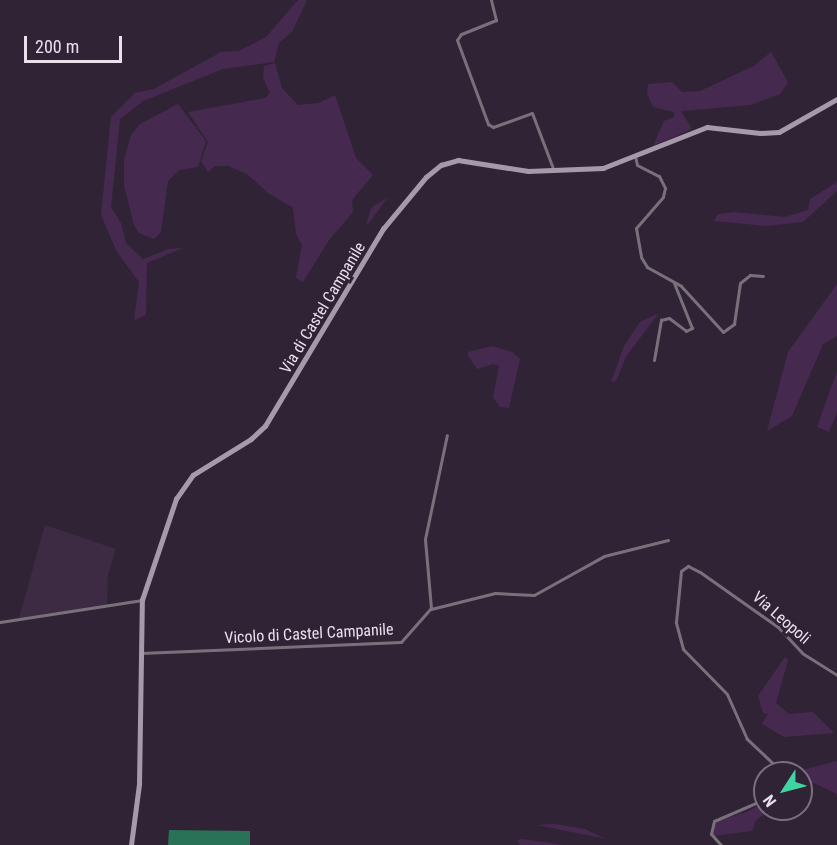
<!DOCTYPE html>
<style>
body{margin:0}
#map{position:relative;width:837px;height:845px;overflow:hidden;background:#312336;font-family:"Roboto Condensed",sans-serif}
div>[style]{position:absolute}
[style*='--x']{left:calc(var(--x)*1px);top:calc(var(--y)*1px);width:calc(var(--w)*1px);rotate:calc(var(--a)*1deg)}
.built>*{inset:0;background:#3d2a43}
.green>*{inset:0;background:#46294f}
.water>*{inset:0;background:#297157}
.street>*{height:3px;margin:-1.5px;padding:0 1.5px;transform-origin:1.5px;border-radius:1.5px;background:#78717b}
.secondary>*{height:4.5px;margin:-2.25px;padding:0 2.25px;transform-origin:2.25px;border-radius:2.25px;background:#a69aaa}
span{translate:-50% -50%;white-space:nowrap;text-align:center;line-height:1.15;-webkit-text-stroke:6px #312336;paint-order:stroke}
.street-label{font-size:16px;color:#e9e0ec}
.north{position:absolute;left:753px;top:761px;width:60px;height:60px;box-sizing:border-box;background:#312336;border:2px solid #7b6f7f;border-radius:50%;rotate:234deg;font-size:16px;font-weight:700;line-height:24px;text-align:center;color:#e9e0ec}
.north::after{content:'';display:block;margin:auto;width:21px;height:27px;background:#3fd4a2;clip-path:polygon(50% 0,100% 100%,50% 72%,0 100%)}
.scale{position:absolute;left:24px;top:36px;width:98px;height:27px;box-sizing:border-box;border:3px solid #e9e0ec;border-top:0;padding-left:8px;font-size:18px;line-height:21px;white-space:nowrap;color:#e9e0ec;-webkit-text-stroke:4px #312336;paint-order:stroke}
</style>
<div id="map">
<div class="built">
<div style="clip-path:polygon(45px 525px,116px 549px,108px 575px,107px 605px,19px 618px)"></div>
</div>
<div class="green">
<div style="clip-path:polygon(298px 0,307px 0,292px 32px,279px 43px,274px 62px,223px 69px,143px 101px,120px 119px,111px 207px,121px 223px,126px 243px,143px 259px,169px 249px,183px 248px,147px 263px,146px 315px,134px 320px,139px 282px,117px 252px,101px 215px,111px 117px,135px 93px,154px 89px,221px 52px,239px 51px,266px 37px)"></div>
<div style="clip-path:polygon(771px 52px,788px 82px,780px 94px,751px 105px,681px 111px,692px 129px,653px 146px,664px 121px,674px 117px,674px 112px,653px 107px,647px 94px,648px 84px,672px 82px,682px 92px,700px 91px,754px 66px)"></div>
<div style="clip-path:polygon(275px 63px,282px 88px,298px 105px,319px 103px,335px 95px,356px 158px,373px 175px,352px 200px,353px 212px,329px 240px,303px 282px,296px 278px,302px 245px,296px 234px,293px 208px,268px 193px,247px 174px,228px 166px,215px 166px,208px 172px,201px 161px,208px 142px,188px 112px,265px 98px,270px 93px,263px 78px,264px 66px)"></div>
<div style="clip-path:polygon(178px 104px,206px 141px,198px 167px,179px 170px,168px 181px,161px 232px,154px 239px,139px 233px,134px 225px,124px 185px,124px 160px,131px 135px,140px 124px)"></div>
<div style="clip-path:polygon(837px 182px,837px 191px,803px 222px,766px 226px,714px 221px,718px 214px,734px 212px,785px 217px,808px 210px,810px 199px)"></div>
<div style="clip-path:polygon(388px 197px,369px 223px,366px 225px,371px 208px)"></div>
<div style="clip-path:polygon(837px 284px,837px 336px,823px 344px,792px 416px,767px 431px,788px 352px)"></div>
<div style="clip-path:polygon(659px 313px,627px 355px,616px 381px,611px 382px,624px 346px,640px 322px)"></div>
<div style="clip-path:polygon(492px 346px,512px 352px,520px 359px,509px 408px,500px 407px,493px 397px,499px 366px,493px 364px,477px 369px,468px 356px,468px 352px)"></div>
<div style="clip-path:polygon(837px 371px,837px 412px,829px 432px,817px 427px)"></div>
<div style="clip-path:polygon(785px 657px,788px 660px,776px 703px,789px 714px,813px 712px,834px 733px,784px 737px,762px 724px,768px 714px,763px 713px,758px 696px)"></div>
<div style="clip-path:polygon(837px 761px,837px 794px,814px 783px,801px 788px,801px 773px,791px 773px)"></div>
<div style="clip-path:polygon(765px 801px,765px 809px,772px 809px,756px 820px,752px 831px,713px 836px,714px 822px,749px 811px)"></div>
<div style="clip-path:polygon(554px 824px,585px 829px,606px 839px,537px 825px)"></div>
<div style="clip-path:polygon(517px 840px,522px 839px,564px 845px,520px 845px)"></div>
</div>
<div class="water">
<div style="clip-path:polygon(169px 830px,250px 831px,250px 845px,168px 845px)"></div>
</div>
<div class="street">
<div style="--x:491;--y:0;--w:21;--a:76"></div>
<div style="--x:496;--y:20;--w:38;--a:158"></div>
<div style="--x:461;--y:34;--w:7;--a:124"></div>
<div style="--x:457;--y:40;--w:90;--a:69.7"></div>
<div style="--x:488;--y:124;--w:6;--a:31"></div>
<div style="--x:493;--y:127;--w:41;--a:-19.7"></div>
<div style="--x:532;--y:113;--w:62;--a:69.2"></div>
<div style="--x:635;--y:156;--w:9;--a:77"></div>
<div style="--x:637;--y:165;--w:25;--a:27"></div>
<div style="--x:659;--y:176;--w:13;--a:63"></div>
<div style="--x:665;--y:188;--w:9;--a:103"></div>
<div style="--x:663;--y:197;--w:41;--a:131.1"></div>
<div style="--x:636;--y:228;--w:29;--a:80"></div>
<div style="--x:641;--y:257;--w:12;--a:59"></div>
<div style="--x:647;--y:267;--w:39;--a:29"></div>
<div style="--x:681;--y:286;--w:62;--a:47.6"></div>
<div style="--x:723;--y:332;--w:14;--a:-36"></div>
<div style="--x:734;--y:324;--w:41;--a:-81.7"></div>
<div style="--x:740;--y:283;--w:13;--a:-39"></div>
<div style="--x:750;--y:275;--w:13;--a:4"></div>
<div style="--x:654;--y:360;--w:41;--a:-80.1"></div>
<div style="--x:661;--y:320;--w:8;--a:-14"></div>
<div style="--x:669;--y:318;--w:21;--a:37"></div>
<div style="--x:686;--y:331;--w:7;--a:-27"></div>
<div style="--x:692;--y:328;--w:48;--a:-111.8"></div>
<div style="--x:431;--y:609;--w:66;--a:-14"></div>
<div style="--x:495;--y:593;--w:39;--a:3"></div>
<div style="--x:534;--y:595;--w:80;--a:-29.1"></div>
<div style="--x:604;--y:556;--w:66;--a:-14"></div>
<div style="--x:0;--y:622;--w:144;--a:-8.8"></div>
<div style="--x:141;--y:653;--w:260;--a:-2.4"></div>
<div style="--x:401;--y:642;--w:45;--a:-48.6"></div>
<div style="--x:431;--y:608;--w:69;--a:-95"></div>
<div style="--x:425;--y:539;--w:106;--a:-78.1"></div>
<div style="--x:783;--y:773;--w:50;--a:-136.6"></div>
<div style="--x:747;--y:739;--w:49;--a:-114"></div>
<div style="--x:727;--y:694;--w:63;--a:-134.4"></div>
<div style="--x:683;--y:649;--w:28;--a:-105"></div>
<div style="--x:676;--y:622;--w:51;--a:-84.4"></div>
<div style="--x:681;--y:571;--w:9;--a:-36"></div>
<div style="--x:688;--y:566;--w:13;--a:27"></div>
<div style="--x:700;--y:572;--w:95;--a:35.2"></div>
<div style="--x:778;--y:627;--w:35;--a:47"></div>
<div style="--x:802;--y:653;--w:41;--a:32.2"></div>
<div style="--x:721;--y:845;--w:15;--a:-132"></div>
<div style="--x:711;--y:834;--w:13;--a:-77"></div>
<div style="--x:714;--y:821;--w:56;--a:-23.3"></div>
</div>
<div class="secondary">
<div style="--x:131;--y:845;--w:62;--a:-82.5"></div>
<div style="--x:139;--y:784;--w:184;--a:-89.1"></div>
<div style="--x:142;--y:600;--w:107;--a:-71.4"></div>
<div style="--x:176;--y:499;--w:29;--a:-55"></div>
<div style="--x:193;--y:475;--w:68;--a:-31.8"></div>
<div style="--x:251;--y:439;--w:19;--a:-43"></div>
<div style="--x:265;--y:426;--w:230;--a:-59.1"></div>
<div style="--x:383;--y:229;--w:67;--a:-50.4"></div>
<div style="--x:426;--y:177;--w:19;--a:-39"></div>
<div style="--x:441;--y:165;--w:18;--a:-16"></div>
<div style="--x:458;--y:160;--w:71;--a:8.9"></div>
<div style="--x:528;--y:171;--w:75;--a:-2.3"></div>
<div style="--x:603;--y:168;--w:112;--a:-21.5"></div>
<div style="--x:707;--y:127;--w:53;--a:6.5"></div>
<div style="--x:760;--y:133;--w:19;--a:-3"></div>
<div style="--x:779;--y:132;--w:67;--a:-29.6"></div>
</div>
<div class="street-label">
<span style="left:323px;top:308px;rotate:-59deg">Via di Castel Campanile</span>
<span style="left:781px;top:618px;rotate:41deg">Via Leopoli</span>
<span style="left:309px;top:634px;rotate:-3deg">Vicolo di Castel Campanile</span>
</div>
<div class="north">N</div>
<div class="scale">200 m</div>
</div>
